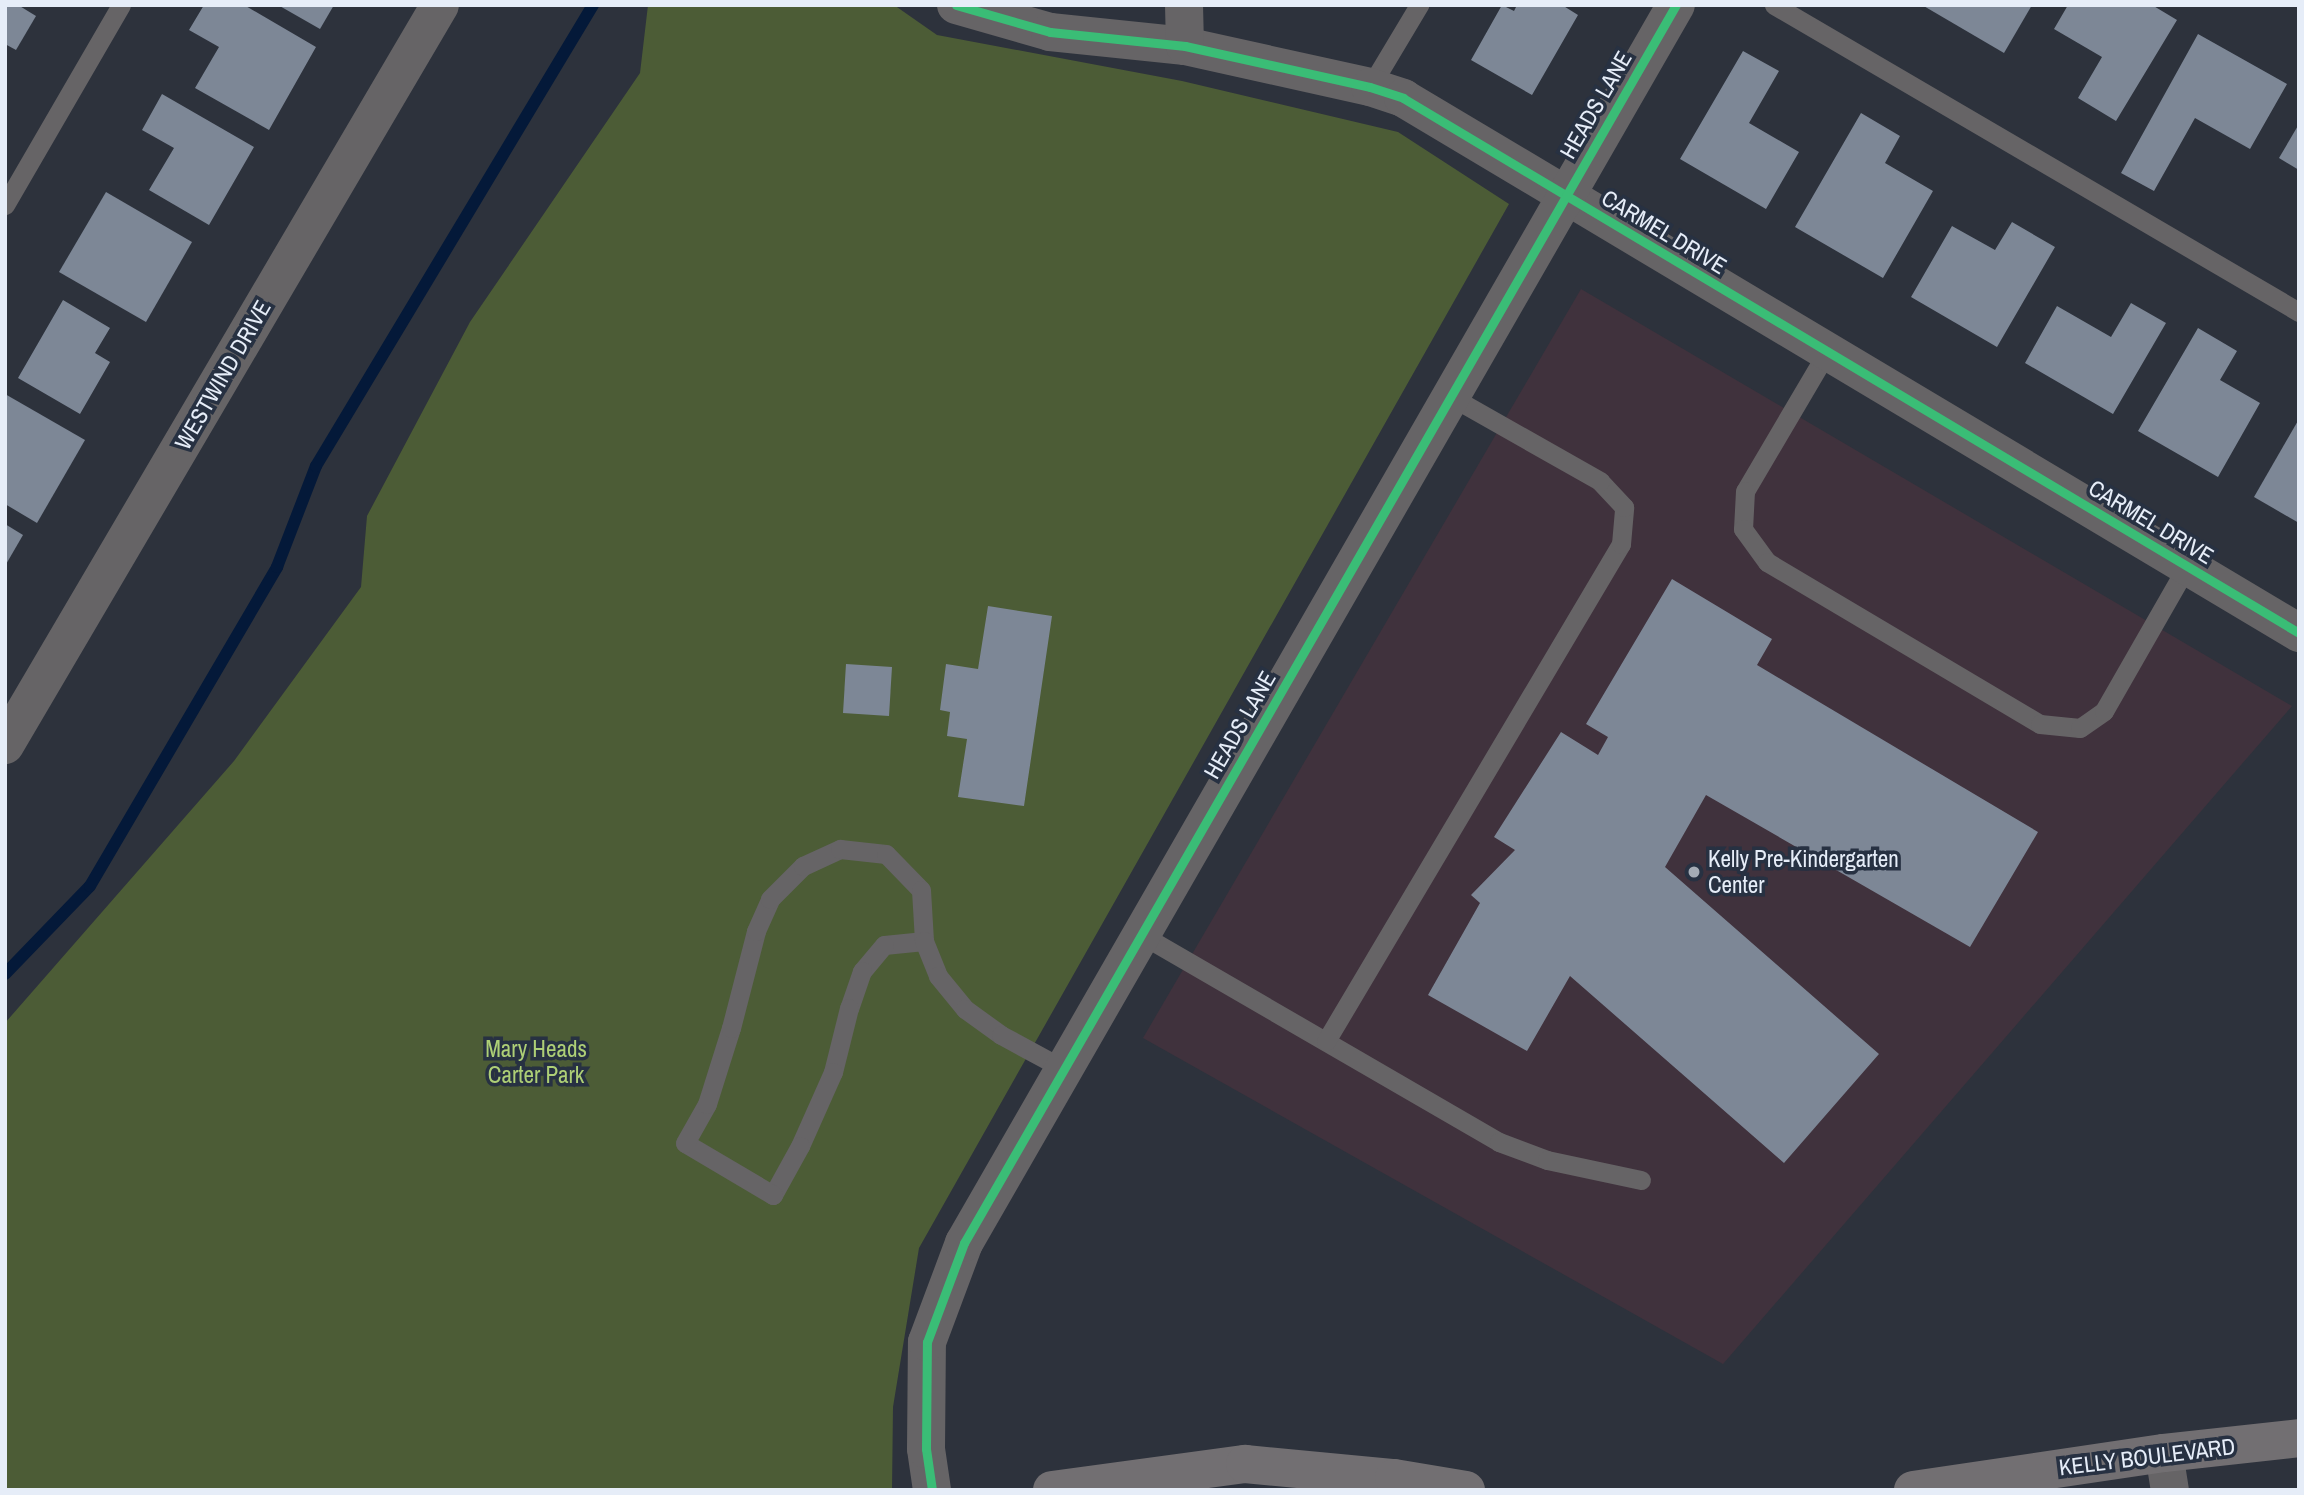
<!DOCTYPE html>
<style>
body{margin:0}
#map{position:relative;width:2304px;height:1495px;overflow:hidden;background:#2d323c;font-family:"Archivo Narrow",sans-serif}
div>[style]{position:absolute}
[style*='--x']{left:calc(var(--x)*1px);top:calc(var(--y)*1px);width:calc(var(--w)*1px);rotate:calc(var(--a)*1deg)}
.education>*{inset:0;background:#40323d}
.green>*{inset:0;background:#4c5c36}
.stream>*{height:12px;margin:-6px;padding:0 6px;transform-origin:6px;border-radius:6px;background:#041939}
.building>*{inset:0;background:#7d8796}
.lane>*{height:19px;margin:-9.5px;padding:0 9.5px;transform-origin:9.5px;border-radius:9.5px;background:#666466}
.street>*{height:38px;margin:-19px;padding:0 19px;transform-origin:19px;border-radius:19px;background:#666466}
.secondary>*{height:38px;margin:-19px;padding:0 19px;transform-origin:19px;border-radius:19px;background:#726f72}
.cycleway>*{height:9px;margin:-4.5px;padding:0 4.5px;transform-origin:4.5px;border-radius:4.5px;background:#3abd76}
.dots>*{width:19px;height:19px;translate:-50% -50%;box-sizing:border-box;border:4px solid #273142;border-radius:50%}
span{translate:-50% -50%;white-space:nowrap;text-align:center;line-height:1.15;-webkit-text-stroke:7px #273142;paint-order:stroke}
.street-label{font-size:23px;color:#e6edf8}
.poi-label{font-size:23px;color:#e6edf8}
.left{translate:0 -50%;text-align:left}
.park-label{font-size:23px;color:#aecf76}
.frame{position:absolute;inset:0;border:7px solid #e6edf8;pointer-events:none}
</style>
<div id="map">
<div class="education">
<div style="clip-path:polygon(1581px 289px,2292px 706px,1723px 1364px,1143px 1038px)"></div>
</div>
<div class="green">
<div style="clip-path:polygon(648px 5px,894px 5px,937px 35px,1182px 81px,1398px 132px,1509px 204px,919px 1248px,893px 1407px,892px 1490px,5px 1490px,5px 1023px,234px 761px,361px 587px,367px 516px,470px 322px,640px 73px)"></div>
</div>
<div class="stream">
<div style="--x:5;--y:974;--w:122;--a:-46"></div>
<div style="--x:90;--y:886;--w:370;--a:-59.6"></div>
<div style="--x:277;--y:567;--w:108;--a:-68.9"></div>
<div style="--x:316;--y:466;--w:538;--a:-59"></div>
</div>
<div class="building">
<div style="clip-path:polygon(5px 5px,18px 5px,36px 16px,16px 50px,5px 44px)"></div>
<div style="clip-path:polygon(204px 5px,244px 5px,316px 47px,269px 130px,195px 88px,219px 47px,189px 30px)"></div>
<div style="clip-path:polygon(278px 5px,334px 5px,320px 29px)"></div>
<div style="clip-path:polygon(1502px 5px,1514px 11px,1517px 5px,1562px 5px,1578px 15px,1532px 95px,1471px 60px)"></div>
<div style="clip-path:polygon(1922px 5px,2032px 5px,2004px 53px)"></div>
<div style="clip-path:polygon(2068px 5px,2152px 5px,2177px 20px,2116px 121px,2078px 98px,2102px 57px,2054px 29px)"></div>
<div style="clip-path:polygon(2198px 34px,2287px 84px,2250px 149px,2195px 118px,2154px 191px,2121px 173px)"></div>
<div style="clip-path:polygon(1743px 51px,1779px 71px,1749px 123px,1799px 152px,1766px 209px,1680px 159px)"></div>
<div style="clip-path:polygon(162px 94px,254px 147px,209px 225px,149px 190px,174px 148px,142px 130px)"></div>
<div style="clip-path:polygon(1861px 113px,1900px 136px,1885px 163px,1933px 191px,1883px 278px,1795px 227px)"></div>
<div style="clip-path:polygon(2299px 124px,2299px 170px,2279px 158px)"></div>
<div style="clip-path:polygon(106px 192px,192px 242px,146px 322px,59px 272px)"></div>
<div style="clip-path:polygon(2012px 222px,2055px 247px,1997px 347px,1911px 297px,1952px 226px,1995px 250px)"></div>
<div style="clip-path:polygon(63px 300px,110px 328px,95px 353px,110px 362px,80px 414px,18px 378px)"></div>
<div style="clip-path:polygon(2131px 303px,2166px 323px,2113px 414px,2025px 363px,2057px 306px,2111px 337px)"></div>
<div style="clip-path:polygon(2198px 328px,2237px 351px,2220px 380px,2260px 403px,2218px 477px,2138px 431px)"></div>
<div style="clip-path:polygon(5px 394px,85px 440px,37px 523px,5px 504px)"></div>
<div style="clip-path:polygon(2299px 419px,2299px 523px,2254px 497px)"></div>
<div style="clip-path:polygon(5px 524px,23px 535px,5px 566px)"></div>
<div style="clip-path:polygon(1672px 579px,1772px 639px,1757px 665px,2038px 832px,1970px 947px,1706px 795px,1665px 867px,1879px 1054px,1784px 1163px,1570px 976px,1527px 1051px,1428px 995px,1480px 903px,1471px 895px,1515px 850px,1494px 837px,1561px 732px,1598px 755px,1608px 737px,1586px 724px)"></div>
<div style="clip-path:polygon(988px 606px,1052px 616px,1024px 806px,958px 797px,967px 739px,947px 736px,950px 712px,940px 710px,946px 664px,978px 669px)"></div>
<div style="clip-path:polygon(846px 664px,892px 667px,889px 716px,843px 713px)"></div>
</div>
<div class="lane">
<div style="--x:1774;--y:5;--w:608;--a:30.32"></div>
<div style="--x:1370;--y:87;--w:96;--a:-59.1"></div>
<div style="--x:5;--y:205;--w:231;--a:-59.9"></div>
<div style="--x:1827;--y:352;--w:161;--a:120.5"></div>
<div style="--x:1745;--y:491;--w:38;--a:93"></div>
<div style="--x:1743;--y:529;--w:41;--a:54"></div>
<div style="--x:1767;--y:562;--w:317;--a:30.7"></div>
<div style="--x:2040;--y:724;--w:40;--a:5.7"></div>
<div style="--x:2080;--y:728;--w:29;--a:-35"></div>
<div style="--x:2104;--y:711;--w:167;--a:-60.2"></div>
<div style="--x:1142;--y:935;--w:413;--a:30.1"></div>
<div style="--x:1499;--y:1142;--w:51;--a:20.6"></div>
<div style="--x:1547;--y:1160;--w:96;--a:12"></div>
<div style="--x:924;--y:941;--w:40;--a:174.3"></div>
<div style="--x:884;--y:945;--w:34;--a:130"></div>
<div style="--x:862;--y:971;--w:39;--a:109"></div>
<div style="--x:849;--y:1008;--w:66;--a:104"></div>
<div style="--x:833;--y:1072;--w:81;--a:114"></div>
<div style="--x:800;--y:1146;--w:56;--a:118.9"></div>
<div style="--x:773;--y:1195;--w:102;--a:-149.4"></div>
<div style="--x:685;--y:1143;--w:45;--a:-60.6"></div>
<div style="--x:707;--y:1104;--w:80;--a:-72.5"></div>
<div style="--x:731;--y:1028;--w:100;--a:-75.5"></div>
<div style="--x:756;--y:931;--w:35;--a:-66"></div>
<div style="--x:770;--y:899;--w:47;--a:-45"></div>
<div style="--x:803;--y:866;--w:41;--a:-24.7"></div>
<div style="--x:840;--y:849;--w:46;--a:6.2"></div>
<div style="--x:886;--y:854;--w:50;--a:45.8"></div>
<div style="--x:921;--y:890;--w:51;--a:86.6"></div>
<div style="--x:924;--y:941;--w:38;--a:68"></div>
<div style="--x:938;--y:976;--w:43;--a:50.7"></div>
<div style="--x:965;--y:1009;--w:44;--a:35.8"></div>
<div style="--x:1001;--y:1035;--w:72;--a:28.4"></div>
<div style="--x:1326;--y:1041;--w:578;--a:-59.31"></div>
<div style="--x:1621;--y:544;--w:37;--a:-85"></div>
<div style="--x:1624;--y:507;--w:35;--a:-133"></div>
<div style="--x:1600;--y:481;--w:172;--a:-150.5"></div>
</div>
<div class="street">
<div style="--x:956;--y:5;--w:98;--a:16"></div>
<div style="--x:1050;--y:32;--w:136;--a:5.9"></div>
<div style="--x:1185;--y:46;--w:189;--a:12.5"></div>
<div style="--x:1370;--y:87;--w:35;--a:18"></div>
<div style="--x:1403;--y:98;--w:1044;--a:30.84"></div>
<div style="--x:1184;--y:5;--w:41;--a:88.6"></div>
<div style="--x:5;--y:745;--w:858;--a:-59.55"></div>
<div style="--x:2164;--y:1453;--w:37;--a:81"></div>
<div style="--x:932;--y:1490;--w:41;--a:-98.3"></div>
<div style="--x:926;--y:1449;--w:107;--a:-89.5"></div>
<div style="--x:927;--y:1342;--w:106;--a:-69.5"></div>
<div style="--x:964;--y:1243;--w:1428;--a:-60.1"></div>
</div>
<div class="secondary">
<div style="--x:1052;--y:1490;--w:195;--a:-7.7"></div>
<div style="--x:1245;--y:1464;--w:150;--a:5.4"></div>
<div style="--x:1394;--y:1478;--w:73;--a:9.5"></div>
<div style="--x:1913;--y:1490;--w:254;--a:-8.4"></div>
<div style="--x:2164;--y:1453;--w:136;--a:-6.3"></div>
</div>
<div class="cycleway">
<div style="--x:956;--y:5;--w:98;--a:16"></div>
<div style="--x:1050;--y:32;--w:136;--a:5.9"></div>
<div style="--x:1185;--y:46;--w:189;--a:12.5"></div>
<div style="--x:1370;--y:87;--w:35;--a:18"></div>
<div style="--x:1403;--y:98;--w:1044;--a:30.84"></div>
<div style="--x:932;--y:1490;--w:41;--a:-98.3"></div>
<div style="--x:926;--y:1449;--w:107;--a:-89.5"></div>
<div style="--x:927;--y:1342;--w:106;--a:-69.5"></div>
<div style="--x:964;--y:1243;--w:1428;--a:-60.1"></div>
</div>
<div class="dots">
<div style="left:1694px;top:872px;background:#a5acb6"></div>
</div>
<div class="street-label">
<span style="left:1596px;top:105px;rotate:-60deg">HEADS LANE</span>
<span style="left:1664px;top:232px;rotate:31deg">CARMEL DRIVE</span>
<span style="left:223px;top:375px;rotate:-60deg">WESTWIND DRIVE</span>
<span style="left:2151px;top:522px;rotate:31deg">CARMEL DRIVE</span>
<span style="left:1240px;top:725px;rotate:-60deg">HEADS LANE</span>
<span style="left:2147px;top:1457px;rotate:-7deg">KELLY BOULEVARD</span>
</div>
<div class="poi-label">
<span class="left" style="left:1708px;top:872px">Kelly Pre-Kindergarten<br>Center</span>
</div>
<div class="park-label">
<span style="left:536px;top:1062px">Mary Heads<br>Carter Park</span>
</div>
<div class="frame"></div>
</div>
